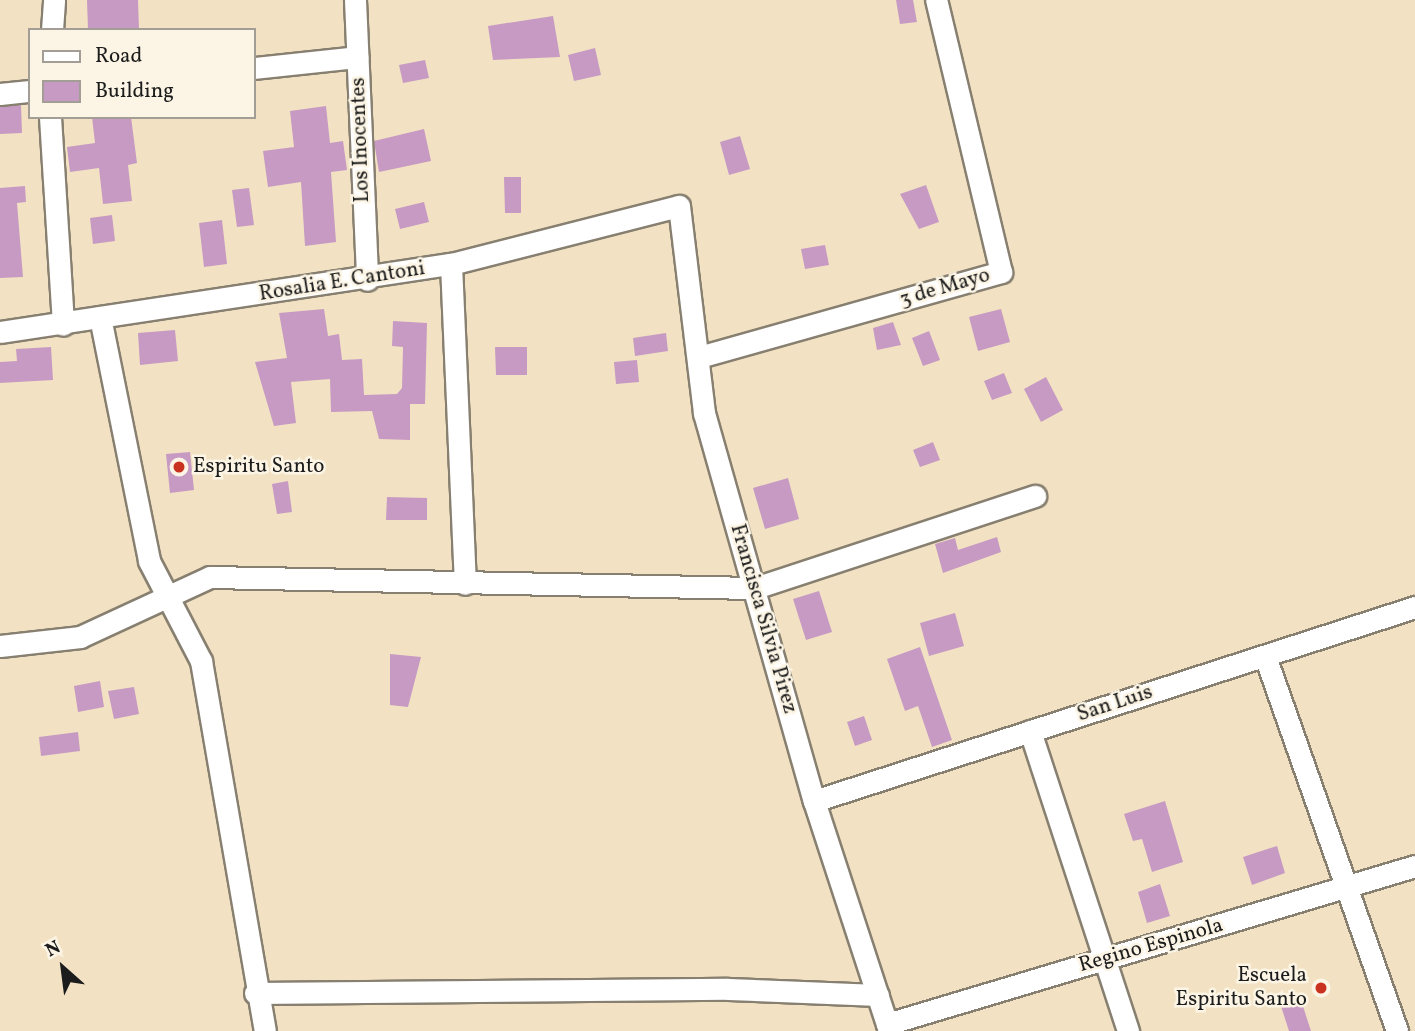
<!DOCTYPE html>
<style>
body{margin:0}
#map{position:relative;width:1415px;height:1031px;overflow:hidden;background:#f2e2c3;font-family:Vollkorn,serif}
div>[style]{position:absolute}
[style*='--x']{left:calc(var(--x)*1px);top:calc(var(--y)*1px);width:calc(var(--w)*1px);rotate:calc(var(--a)*1deg)}
.building>*{inset:0;background:#c69ac3}
.roads{filter:drop-shadow(2px 0 #877f70) drop-shadow(-2px 0 #877f70) drop-shadow(0 2px #877f70) drop-shadow(0 -2px #877f70)}
.minor>*{height:21px;margin:-10.5px;padding:0 10.5px;transform-origin:10.5px;border-radius:10.5px;background:#fff}
.dots>*{width:19px;height:19px;translate:-50% -50%;box-sizing:border-box;border:4px solid #fcf5e5;border-radius:50%}
span{translate:-50% -50%;white-space:nowrap;text-align:center;line-height:1.15;-webkit-text-stroke:5px #fcf5e5;paint-order:stroke}
.street-label{font-size:21px;color:#1c1c1c}
.poi-label{font-size:21px;color:#1c1c1c}
.left{translate:0 -50%;text-align:left}
.right{translate:-100% -50%;text-align:right}
.legend{position:absolute;left:28px;top:28px;width:228px;height:91px;box-sizing:border-box;background:#fcf5e5;border:2px solid #a29e95;margin:0;padding:9px 12px;list-style:none;font-size:21px;color:#1c1c1c}
.legend li{display:flex;align-items:center;gap:14px;height:35px}
.legend b{width:35px;border:2px solid #a29e95}
.north{position:absolute;left:28px;top:933px;width:70px;height:70px;-webkit-text-stroke:5px #fcf5e5;paint-order:stroke;rotate:332deg;font-size:19px;font-weight:700;line-height:28px;text-align:center;color:#1c1c1c}
.north::after{content:'';display:block;margin:auto;width:24px;height:32px;background:#1c1c1c;clip-path:polygon(50% 0,100% 100%,50% 72%,0 100%)}
</style>
<div id="map">
<div class="building">
<div style="clip-path:polygon(87px 0,138px 0,139px 30px,88px 30px)"></div>
<div style="clip-path:polygon(896px 0,913px 0,917px 22px,900px 24px)"></div>
<div style="clip-path:polygon(553px 16px,560px 57px,493px 60px,488px 26px)"></div>
<div style="clip-path:polygon(595px 48px,601px 75px,574px 81px,568px 55px)"></div>
<div style="clip-path:polygon(425px 60px,429px 78px,403px 83px,399px 65px)"></div>
<div style="clip-path:polygon(21px 105px,22px 133px,0 134px,0 107px)"></div>
<div style="clip-path:polygon(326px 106px,330px 143px,343px 141px,347px 170px,331px 172px,336px 242px,305px 246px,301px 182px,268px 187px,263px 151px,294px 147px,290px 111px)"></div>
<div style="clip-path:polygon(92px 117px,131px 117px,137px 163px,128px 165px,132px 201px,103px 204px,99px 168px,70px 172px,67px 147px,95px 143px)"></div>
<div style="clip-path:polygon(424px 129px,431px 161px,379px 172px,374px 141px)"></div>
<div style="clip-path:polygon(740px 136px,750px 169px,729px 175px,720px 142px)"></div>
<div style="clip-path:polygon(504px 177px,521px 177px,521px 213px,505px 213px)"></div>
<div style="clip-path:polygon(926px 185px,939px 222px,919px 229px,900px 194px)"></div>
<div style="clip-path:polygon(25px 186px,26px 202px,17px 203px,23px 277px,0 278px,0 188px)"></div>
<div style="clip-path:polygon(249px 188px,254px 225px,237px 227px,232px 190px)"></div>
<div style="clip-path:polygon(424px 202px,429px 222px,400px 229px,395px 209px)"></div>
<div style="clip-path:polygon(112px 215px,115px 241px,93px 244px,90px 218px)"></div>
<div style="clip-path:polygon(222px 220px,227px 264px,204px 267px,199px 223px)"></div>
<div style="clip-path:polygon(825px 245px,829px 265px,805px 269px,801px 249px)"></div>
<div style="clip-path:polygon(324px 309px,328px 336px,339px 334px,342px 360px,362px 359px,364px 395px,397px 394px,402px 388px,403px 347px,392px 346px,393px 321px,427px 323px,425px 404px,410px 404px,410px 440px,379px 439px,372px 411px,331px 412px,330px 379px,291px 382px,296px 423px,274px 426px,255px 362px,287px 358px,279px 313px)"></div>
<div style="clip-path:polygon(1001px 309px,1010px 342px,978px 351px,969px 317px)"></div>
<div style="clip-path:polygon(893px 322px,901px 345px,877px 350px,873px 328px)"></div>
<div style="clip-path:polygon(175px 330px,178px 361px,140px 365px,138px 333px)"></div>
<div style="clip-path:polygon(929px 331px,940px 360px,923px 366px,912px 338px)"></div>
<div style="clip-path:polygon(666px 333px,668px 351px,635px 356px,633px 338px)"></div>
<div style="clip-path:polygon(51px 347px,53px 380px,0 383px,0 362px,17px 361px,16px 349px)"></div>
<div style="clip-path:polygon(495px 347px,527px 347px,527px 375px,496px 375px)"></div>
<div style="clip-path:polygon(637px 360px,639px 382px,616px 384px,614px 362px)"></div>
<div style="clip-path:polygon(1004px 373px,1012px 393px,992px 400px,984px 381px)"></div>
<div style="clip-path:polygon(1046px 377px,1063px 410px,1041px 422px,1024px 389px)"></div>
<div style="clip-path:polygon(933px 442px,940px 460px,920px 467px,913px 450px)"></div>
<div style="clip-path:polygon(190px 452px,194px 490px,170px 493px,166px 454px)"></div>
<div style="clip-path:polygon(788px 478px,799px 519px,765px 529px,753px 488px)"></div>
<div style="clip-path:polygon(288px 481px,292px 512px,277px 514px,272px 484px)"></div>
<div style="clip-path:polygon(387px 497px,427px 498px,427px 520px,386px 520px)"></div>
<div style="clip-path:polygon(997px 537px,1001px 552px,943px 573px,935px 544px,955px 538px,958px 550px)"></div>
<div style="clip-path:polygon(819px 591px,832px 632px,806px 640px,793px 599px)"></div>
<div style="clip-path:polygon(955px 613px,964px 646px,929px 656px,920px 623px)"></div>
<div style="clip-path:polygon(920px 647px,952px 740px,932px 747px,918px 706px,905px 711px,887px 659px)"></div>
<div style="clip-path:polygon(390px 654px,421px 657px,408px 707px,390px 705px)"></div>
<div style="clip-path:polygon(100px 681px,104px 707px,78px 712px,74px 686px)"></div>
<div style="clip-path:polygon(134px 687px,139px 714px,114px 719px,108px 691px)"></div>
<div style="clip-path:polygon(864px 716px,872px 740px,855px 746px,847px 722px)"></div>
<div style="clip-path:polygon(78px 732px,80px 751px,41px 756px,39px 737px)"></div>
<div style="clip-path:polygon(1165px 801px,1183px 862px,1152px 872px,1142px 839px,1133px 841px,1124px 814px)"></div>
<div style="clip-path:polygon(1277px 846px,1285px 873px,1252px 885px,1243px 857px)"></div>
<div style="clip-path:polygon(1160px 884px,1170px 916px,1147px 923px,1138px 892px)"></div>
<div style="clip-path:polygon(1299px 994px,1311px 1031px,1289px 1031px,1279px 1000px)"></div>
</div>
<div class="roads">
<div class="minor">
<div style="--x:355;--y:0;--w:280;--a:87.5"></div>
<div style="--x:52;--y:30;--w:30;--a:-86"></div>
<div style="--x:254;--y:68;--w:104;--a:-6.1"></div>
<div style="--x:0;--y:94;--w:30;--a:-6"></div>
<div style="--x:50;--y:117;--w:208;--a:86.4"></div>
<div style="--x:451;--y:264;--w:320;--a:87.5"></div>
<div style="--x:100;--y:317;--w:249;--a:78.6"></div>
<div style="--x:149;--y:561;--w:113;--a:62.5"></div>
<div style="--x:201;--y:661;--w:375;--a:80.2"></div>
<div style="--x:0;--y:332;--w:456;--a:-8.6"></div>
<div style="--x:451;--y:264;--w:235;--a:-14.3"></div>
<div style="--x:679;--y:206;--w:209;--a:83.1"></div>
<div style="--x:704;--y:413;--w:403;--a:74.2"></div>
<div style="--x:814;--y:801;--w:242;--a:71.9"></div>
<div style="--x:699;--y:357;--w:314;--a:-15.7"></div>
<div style="--x:1001;--y:272;--w:280;--a:-103.4"></div>
<div style="--x:0;--y:646;--w:81;--a:-6.4"></div>
<div style="--x:80;--y:637;--w:143;--a:-24.8"></div>
<div style="--x:210;--y:577;--w:545;--a:1.16"></div>
<div style="--x:755;--y:588;--w:295;--a:-18.2"></div>
<div style="--x:1265;--y:656;--w:398;--a:70.6"></div>
<div style="--x:1030;--y:731;--w:316;--a:71.9"></div>
<div style="--x:814;--y:801;--w:632;--a:-17.89"></div>
<div style="--x:255;--y:993;--w:473;--a:-0.5"></div>
<div style="--x:728;--y:989;--w:150;--a:2.3"></div>
<div style="--x:887;--y:1024;--w:551;--a:-16.66"></div>
</div>
</div>
<div class="dots">
<div style="left:179px;top:467px;background:#c8321e"></div>
<div style="left:1321px;top:988px;background:#c8321e"></div>
</div>
<div class="street-label">
<span style="left:361px;top:140px;rotate:-92deg">Los Inocentes</span>
<span style="left:342px;top:282px;rotate:-9deg">Rosalia E. Cantoni</span>
<span style="left:945px;top:288px;rotate:-16deg">3 de Mayo</span>
<span style="left:763px;top:619px;rotate:74deg">Francisca Silvia Pirez</span>
<span style="left:1115px;top:704px;rotate:-18deg">San Luis</span>
<span style="left:1151px;top:946px;rotate:-16deg">Regino Espinola</span>
</div>
<div class="poi-label">
<span class="left" style="left:193px;top:467px">Espiritu Santo</span>
<span class="right" style="left:1307px;top:988px">Escuela<br>Espiritu Santo</span>
</div>
<ul class="legend">
<li><b style="height:9px;background:#fff"></b>Road</li>
<li><b style="height:19px;background:#c69ac3"></b>Building</li>
</ul>
<div class="north">N</div>
</div>
